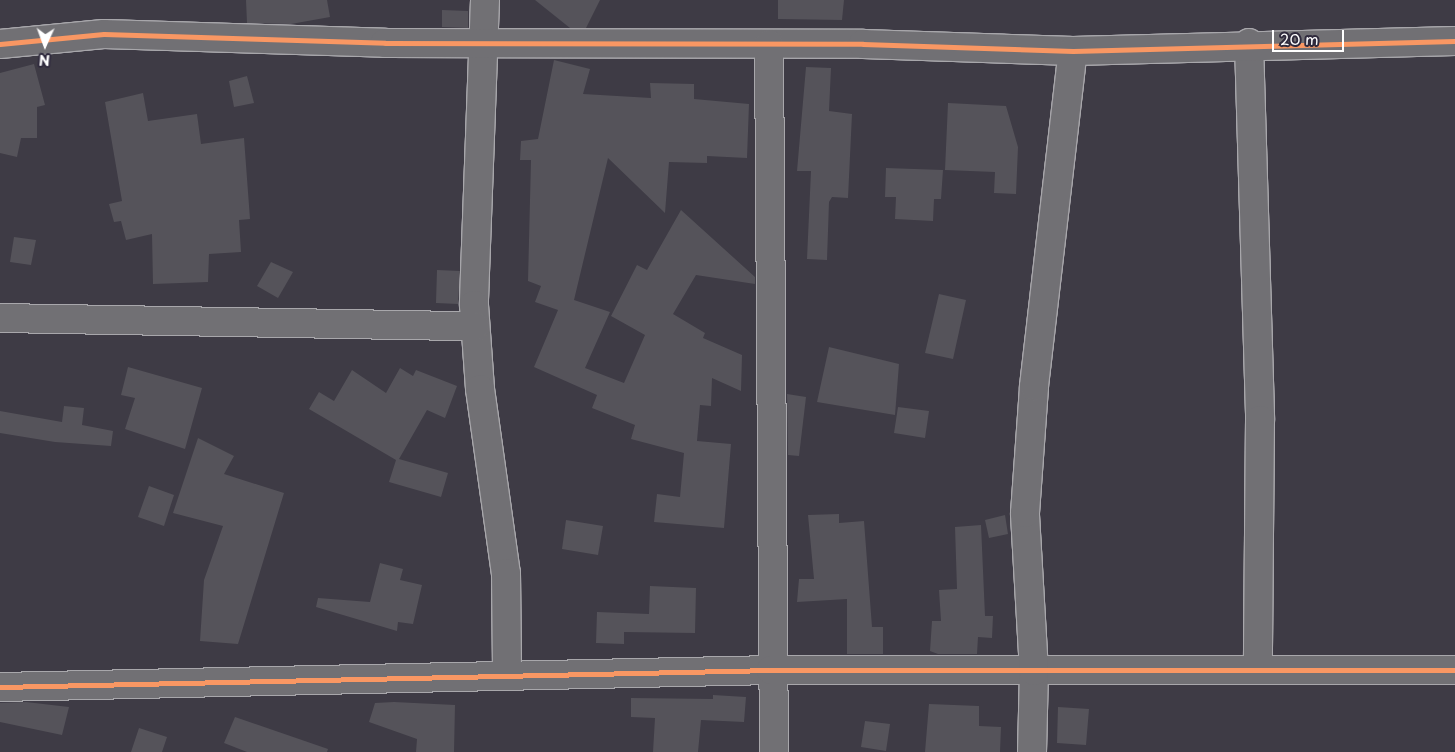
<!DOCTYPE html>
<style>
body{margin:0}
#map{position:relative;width:1455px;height:752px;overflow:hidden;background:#3e3b45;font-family:"Playpen Sans",sans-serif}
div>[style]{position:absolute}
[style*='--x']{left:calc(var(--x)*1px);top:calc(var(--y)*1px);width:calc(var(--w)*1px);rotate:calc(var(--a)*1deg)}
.building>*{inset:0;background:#55535a}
.roads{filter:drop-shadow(1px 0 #a8a7ab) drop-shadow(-1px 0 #a8a7ab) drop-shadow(0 1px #a8a7ab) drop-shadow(0 -1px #a8a7ab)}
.minor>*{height:28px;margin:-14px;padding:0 14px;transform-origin:14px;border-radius:14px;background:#717074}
.cycleway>*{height:5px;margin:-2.5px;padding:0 2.5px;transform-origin:2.5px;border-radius:2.5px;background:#f99763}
span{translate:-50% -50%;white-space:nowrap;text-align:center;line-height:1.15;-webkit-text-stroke:5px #2f2a3d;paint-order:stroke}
.north{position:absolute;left:20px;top:20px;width:50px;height:50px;-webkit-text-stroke:4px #2f2a3d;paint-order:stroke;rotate:182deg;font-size:14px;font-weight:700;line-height:20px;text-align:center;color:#fff}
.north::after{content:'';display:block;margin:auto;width:18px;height:22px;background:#fff;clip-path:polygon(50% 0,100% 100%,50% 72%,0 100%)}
.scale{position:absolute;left:1272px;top:30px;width:72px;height:22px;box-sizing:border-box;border:2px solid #fff;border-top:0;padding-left:6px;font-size:15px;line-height:18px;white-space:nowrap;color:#fff;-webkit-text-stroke:4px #2f2a3d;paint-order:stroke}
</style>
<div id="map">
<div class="building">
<div style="clip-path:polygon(246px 0,327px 0,330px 17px,291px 24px,247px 23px)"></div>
<div style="clip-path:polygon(535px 0,600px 0,586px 28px,570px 28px)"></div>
<div style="clip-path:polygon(778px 0,844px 0,842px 20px,778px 19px)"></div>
<div style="clip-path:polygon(442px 10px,468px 11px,468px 28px,442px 27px)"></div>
<div style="clip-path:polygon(554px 60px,590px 69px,583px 94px,651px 98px,650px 83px,694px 84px,694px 99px,749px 104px,747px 158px,707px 156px,707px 163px,669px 162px,665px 213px,608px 158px,574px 300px,610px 312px,585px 368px,624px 383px,645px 335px,611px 316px,637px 265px,647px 270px,681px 210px,755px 277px,755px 284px,696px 275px,673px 314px,705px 333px,703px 338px,742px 355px,741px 391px,712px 378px,711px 406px,700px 405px,697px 441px,731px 444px,724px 528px,654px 522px,657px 494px,680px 497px,684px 453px,631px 439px,635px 425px,592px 408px,597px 395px,534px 367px,558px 310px,535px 302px,541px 286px,528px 281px,531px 160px,520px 160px,521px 141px,538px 139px)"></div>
<div style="clip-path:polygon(34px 64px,45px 105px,37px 107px,37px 138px,21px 138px,17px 157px,0 153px,0 73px)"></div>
<div style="clip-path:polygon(806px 67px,831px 68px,829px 111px,852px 114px,848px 198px,832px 197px,829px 202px,827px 260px,807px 259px,811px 171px,797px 171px)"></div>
<div style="clip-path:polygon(247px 76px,254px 103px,234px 107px,229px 81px)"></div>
<div style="clip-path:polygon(143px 93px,148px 121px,197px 114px,201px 144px,244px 138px,250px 219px,239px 220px,241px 252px,209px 254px,208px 282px,153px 284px,152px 234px,126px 240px,121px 221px,114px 222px,109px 204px,122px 201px,105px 102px)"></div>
<div style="clip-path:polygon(948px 103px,1006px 106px,1018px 147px,1016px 194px,994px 193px,995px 172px,945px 170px)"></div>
<div style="clip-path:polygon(886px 168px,943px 170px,941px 199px,934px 199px,933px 221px,895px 219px,896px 197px,885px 197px)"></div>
<div style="clip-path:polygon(14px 237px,36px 240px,31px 265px,10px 262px)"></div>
<div style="clip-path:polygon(271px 262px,293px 272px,278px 298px,257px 286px)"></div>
<div style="clip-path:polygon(437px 270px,460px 271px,458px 304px,436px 303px)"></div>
<div style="clip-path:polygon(939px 294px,966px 300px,953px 359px,925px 353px)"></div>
<div style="clip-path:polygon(829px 347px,899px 364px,895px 415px,817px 402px)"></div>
<div style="clip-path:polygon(128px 367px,202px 388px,185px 449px,125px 429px,135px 398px,121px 395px)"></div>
<div style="clip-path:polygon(400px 368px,413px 376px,416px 370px,457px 386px,445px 418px,427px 410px,399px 459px,448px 473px,441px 497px,389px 482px,396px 460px,309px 409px,319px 392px,334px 401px,352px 370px,386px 393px)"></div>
<div style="clip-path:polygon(787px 394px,806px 397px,799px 456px,788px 455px)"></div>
<div style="clip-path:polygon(64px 406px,84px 408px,82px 425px,113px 431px,111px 446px,55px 442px,0 433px,0 411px,62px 422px)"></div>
<div style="clip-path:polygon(898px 407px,929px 411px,925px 438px,894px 433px)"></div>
<div style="clip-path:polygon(198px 438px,234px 456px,224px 474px,284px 493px,238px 644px,200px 641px,204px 580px,223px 526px,173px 513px)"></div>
<div style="clip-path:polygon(149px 486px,174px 495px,164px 526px,138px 517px)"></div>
<div style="clip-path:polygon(839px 514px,839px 523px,864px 521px,872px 627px,883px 627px,883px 654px,847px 654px,847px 599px,797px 602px,799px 579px,814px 579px,808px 515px)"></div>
<div style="clip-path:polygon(1005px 515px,1008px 534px,989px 538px,985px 520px)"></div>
<div style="clip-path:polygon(566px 520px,603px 526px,598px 555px,562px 549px)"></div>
<div style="clip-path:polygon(981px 525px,985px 616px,993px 616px,992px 638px,978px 637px,977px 654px,938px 654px,930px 651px,932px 621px,941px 621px,939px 590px,957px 589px,955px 527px)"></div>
<div style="clip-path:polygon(380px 563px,403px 569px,400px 580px,422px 585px,413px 624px,398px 622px,397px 631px,316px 607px,318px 598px,370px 602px)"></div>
<div style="clip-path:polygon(650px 586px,696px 588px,695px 633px,624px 632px,624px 644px,596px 643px,597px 612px,649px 614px)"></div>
<div style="clip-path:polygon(713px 695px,746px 697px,744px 722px,701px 720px,698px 752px,653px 752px,655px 718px,631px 717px,631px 698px,713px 699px)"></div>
<div style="clip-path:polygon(26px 702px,69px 707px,62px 735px,0 722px,0 703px)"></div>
<div style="clip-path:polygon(394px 702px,455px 705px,454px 752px,416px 752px,417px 739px,369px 722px,375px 703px)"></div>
<div style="clip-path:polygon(929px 704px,979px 706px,979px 726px,1001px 727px,1000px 752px,925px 752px)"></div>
<div style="clip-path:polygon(1058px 707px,1089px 709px,1086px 745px,1057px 743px)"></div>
<div style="clip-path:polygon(235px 717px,328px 749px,327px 752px,247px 752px,224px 743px)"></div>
<div style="clip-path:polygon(865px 721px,890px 724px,886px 751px,861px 747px)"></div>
<div style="clip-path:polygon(139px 728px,167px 737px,162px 752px,131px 752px)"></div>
</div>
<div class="roads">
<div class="minor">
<div style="--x:485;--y:0;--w:305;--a:92.1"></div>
<div style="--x:474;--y:305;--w:84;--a:85.9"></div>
<div style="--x:480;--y:389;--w:186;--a:82"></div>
<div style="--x:506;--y:573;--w:103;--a:89.4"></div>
<div style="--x:1249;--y:43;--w:377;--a:88.3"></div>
<div style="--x:1260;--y:420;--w:250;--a:90.5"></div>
<div style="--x:0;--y:44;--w:104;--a:-5.5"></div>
<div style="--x:104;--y:34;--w:281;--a:1.8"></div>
<div style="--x:385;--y:43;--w:478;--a:0.1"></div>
<div style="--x:863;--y:44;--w:210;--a:1.9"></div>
<div style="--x:1073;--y:51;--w:382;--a:-1.5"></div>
<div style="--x:769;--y:44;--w:708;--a:89.6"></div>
<div style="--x:0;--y:318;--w:475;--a:1"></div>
<div style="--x:0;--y:687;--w:771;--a:-1.26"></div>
<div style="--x:771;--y:670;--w:684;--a:0"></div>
<div style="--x:1032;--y:752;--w:81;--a:-88.6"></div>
<div style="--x:1034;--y:671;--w:158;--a:-93.3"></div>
<div style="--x:1025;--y:513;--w:127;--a:-85.9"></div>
<div style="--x:1034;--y:386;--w:337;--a:-83.4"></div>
</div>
</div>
<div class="cycleway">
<div style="--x:0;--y:44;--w:104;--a:-5.5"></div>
<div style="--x:104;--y:34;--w:281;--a:1.8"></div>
<div style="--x:385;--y:43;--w:478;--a:0.1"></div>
<div style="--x:863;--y:44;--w:210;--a:1.9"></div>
<div style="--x:1073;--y:51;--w:382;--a:-1.5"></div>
<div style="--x:0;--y:687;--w:771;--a:-1.26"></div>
<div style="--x:771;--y:670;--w:684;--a:0"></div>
</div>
<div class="north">N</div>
<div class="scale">20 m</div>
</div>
